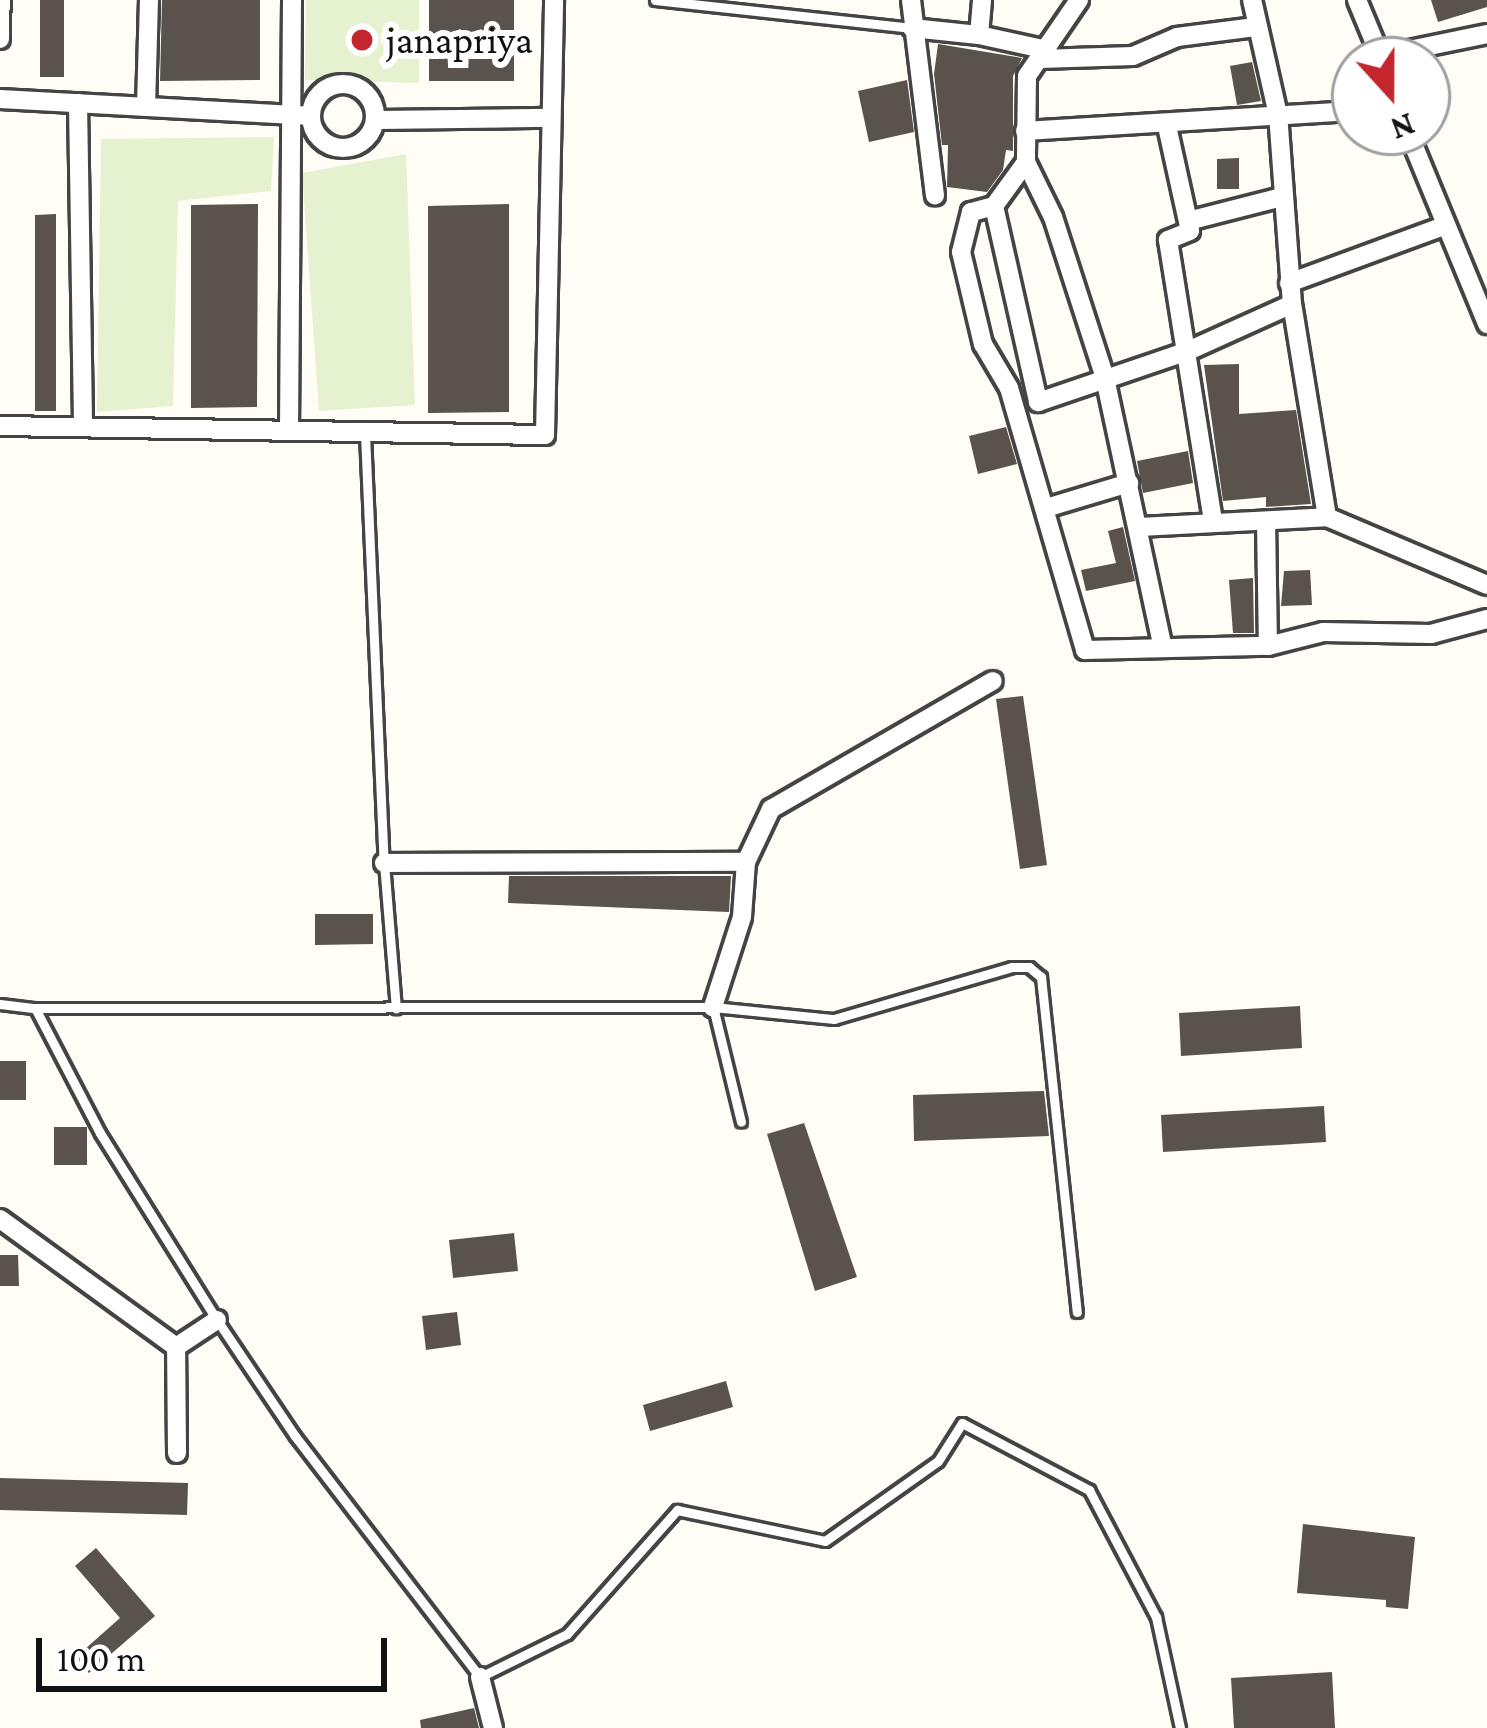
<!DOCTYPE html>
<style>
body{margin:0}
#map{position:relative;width:1487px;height:1728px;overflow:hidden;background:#fffdf5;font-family:"Crimson Pro",serif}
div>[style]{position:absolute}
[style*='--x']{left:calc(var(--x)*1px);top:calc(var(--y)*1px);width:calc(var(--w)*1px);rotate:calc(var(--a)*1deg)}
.pitch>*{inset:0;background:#e6f2cf}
.building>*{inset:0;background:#5a524d}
.roads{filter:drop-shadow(3px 0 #444) drop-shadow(-3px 0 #444) drop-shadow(0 3px #444) drop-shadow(0 -3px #444)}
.service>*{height:9px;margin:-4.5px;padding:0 4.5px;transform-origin:4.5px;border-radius:4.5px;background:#fff}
.minor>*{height:18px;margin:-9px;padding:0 9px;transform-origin:9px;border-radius:9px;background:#fff}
.minor>.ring{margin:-9px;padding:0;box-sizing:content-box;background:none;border:18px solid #fff;border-radius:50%}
.dots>*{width:33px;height:33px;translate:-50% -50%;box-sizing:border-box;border:6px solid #fff;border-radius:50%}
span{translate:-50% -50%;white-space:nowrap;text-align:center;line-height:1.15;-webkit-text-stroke:12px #fff;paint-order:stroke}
.poi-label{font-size:39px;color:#111}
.left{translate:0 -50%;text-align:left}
.north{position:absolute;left:1331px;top:36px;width:120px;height:120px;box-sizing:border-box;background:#fff;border:3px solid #a0a0a0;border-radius:50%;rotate:159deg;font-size:33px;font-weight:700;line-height:48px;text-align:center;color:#111}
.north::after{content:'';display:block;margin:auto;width:42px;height:54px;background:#c4262e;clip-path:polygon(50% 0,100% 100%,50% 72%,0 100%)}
.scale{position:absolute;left:36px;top:1638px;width:351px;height:54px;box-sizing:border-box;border:6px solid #111;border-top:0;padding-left:15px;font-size:36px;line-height:42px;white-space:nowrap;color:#111;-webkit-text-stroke:9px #fff;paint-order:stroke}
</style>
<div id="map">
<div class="pitch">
<div style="clip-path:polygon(306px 0,419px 0,419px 83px,305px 80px)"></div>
<div style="clip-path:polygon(274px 137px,271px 191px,178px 201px,173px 406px,97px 412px,101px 139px)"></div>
<div style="clip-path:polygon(406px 154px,415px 405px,319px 411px,302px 173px)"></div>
</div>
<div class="building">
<div style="clip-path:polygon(40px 0,64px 0,64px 77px,40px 77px)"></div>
<div style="clip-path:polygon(162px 0,260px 0,260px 80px,160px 81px)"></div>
<div style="clip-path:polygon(429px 0,514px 0,514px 81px,429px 81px)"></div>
<div style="clip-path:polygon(1431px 0,1487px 0,1487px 7px,1438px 22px)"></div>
<div style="clip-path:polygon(938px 44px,1022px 58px,1013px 76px,1013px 151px,1006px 150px,1003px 170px,987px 192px,947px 187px,948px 145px,942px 145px,934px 74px)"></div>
<div style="clip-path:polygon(1252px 62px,1261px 101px,1237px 105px,1230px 66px)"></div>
<div style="clip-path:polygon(907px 80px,914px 132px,869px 142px,858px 91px)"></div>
<div style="clip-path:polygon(1239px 158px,1239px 189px,1217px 189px,1217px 159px)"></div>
<div style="clip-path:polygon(258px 204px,257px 407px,191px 408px,191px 205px)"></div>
<div style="clip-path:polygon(509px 204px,509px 412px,428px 413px,428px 206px)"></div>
<div style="clip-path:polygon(56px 214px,56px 411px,35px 411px,35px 215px)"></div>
<div style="clip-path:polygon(1239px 364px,1239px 414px,1296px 410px,1311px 504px,1266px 507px,1266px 497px,1223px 501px,1204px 365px)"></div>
<div style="clip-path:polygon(1006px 427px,1017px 464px,978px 474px,969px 436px)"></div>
<div style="clip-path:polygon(1188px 451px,1193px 483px,1143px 493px,1137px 461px)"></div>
<div style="clip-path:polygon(1123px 527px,1135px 581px,1086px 591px,1081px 570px,1116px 563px,1108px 531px)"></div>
<div style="clip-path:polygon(1310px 570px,1312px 605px,1281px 606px,1284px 571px)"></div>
<div style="clip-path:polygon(1253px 578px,1254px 633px,1233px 633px,1229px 580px)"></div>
<div style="clip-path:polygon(1023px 696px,1047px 865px,1020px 869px,996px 699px)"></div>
<div style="clip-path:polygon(509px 876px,731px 876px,729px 912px,508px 903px)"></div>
<div style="clip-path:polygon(315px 914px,373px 914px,373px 944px,315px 945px)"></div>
<div style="clip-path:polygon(1300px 1006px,1302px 1048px,1181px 1056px,1179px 1013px)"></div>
<div style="clip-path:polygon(0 1061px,26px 1061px,26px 1100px,0 1100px)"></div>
<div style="clip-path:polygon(1044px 1091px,1049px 1136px,914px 1141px,913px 1095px)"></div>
<div style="clip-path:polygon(1324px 1106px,1326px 1142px,1163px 1152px,1161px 1115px)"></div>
<div style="clip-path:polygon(804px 1123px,857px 1277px,815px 1291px,767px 1134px)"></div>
<div style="clip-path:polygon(54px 1127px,87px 1127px,87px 1165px,54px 1165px)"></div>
<div style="clip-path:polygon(514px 1233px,518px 1271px,453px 1278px,449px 1240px)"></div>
<div style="clip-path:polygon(0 1255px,18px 1255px,19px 1286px,0 1286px)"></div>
<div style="clip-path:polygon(457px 1312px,461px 1345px,426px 1350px,422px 1316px)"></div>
<div style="clip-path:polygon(726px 1381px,733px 1407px,650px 1431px,643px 1405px)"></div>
<div style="clip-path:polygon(0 1478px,188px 1483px,187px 1515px,0 1510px)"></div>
<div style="clip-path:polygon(1303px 1524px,1415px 1537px,1408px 1609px,1386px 1607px,1386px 1600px,1297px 1593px)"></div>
<div style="clip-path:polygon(96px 1548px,155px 1616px,89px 1673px,76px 1657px,120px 1618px,75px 1566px)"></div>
<div style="clip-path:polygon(1332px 1672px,1335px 1728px,1234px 1728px,1231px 1678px)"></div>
<div style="clip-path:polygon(474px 1708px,479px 1728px,421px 1728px,420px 1720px)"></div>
</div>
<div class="roads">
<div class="service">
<div style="--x:655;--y:0;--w:259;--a:6.2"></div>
<div style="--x:365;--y:434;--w:429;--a:87.5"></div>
<div style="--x:384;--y:863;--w:146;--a:85.3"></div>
<div style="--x:0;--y:1004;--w:35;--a:7"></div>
<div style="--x:35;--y:1008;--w:141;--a:62.5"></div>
<div style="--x:100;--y:1133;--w:221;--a:58"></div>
<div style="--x:217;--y:1320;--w:140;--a:56.1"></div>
<div style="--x:295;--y:1436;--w:304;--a:52.5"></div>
<div style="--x:480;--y:1677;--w:97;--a:-26.3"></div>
<div style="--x:567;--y:1634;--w:166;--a:-48.4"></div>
<div style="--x:677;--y:1510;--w:151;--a:11.8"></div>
<div style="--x:825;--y:1541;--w:138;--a:-35.3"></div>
<div style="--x:938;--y:1461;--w:45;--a:-57.7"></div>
<div style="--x:962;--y:1423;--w:144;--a:27.8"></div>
<div style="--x:1089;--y:1490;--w:144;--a:62.2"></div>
<div style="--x:1156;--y:1617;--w:114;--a:77.8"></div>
<div style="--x:713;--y:1007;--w:122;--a:5.7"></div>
<div style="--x:834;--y:1019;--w:185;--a:-16.3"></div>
<div style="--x:1012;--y:967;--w:17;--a:0"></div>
<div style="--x:1029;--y:967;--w:16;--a:40"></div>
<div style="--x:1041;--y:977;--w:337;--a:83.9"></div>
<div style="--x:35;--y:1008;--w:678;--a:-0.08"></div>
<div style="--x:713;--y:1007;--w:118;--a:76.3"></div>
</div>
<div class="minor">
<div style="--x:911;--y:0;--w:197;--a:83"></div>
<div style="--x:1079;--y:0;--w:92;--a:124.4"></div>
<div style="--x:1027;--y:76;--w:86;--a:90.7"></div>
<div style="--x:1026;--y:162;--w:61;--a:63.9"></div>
<div style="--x:1053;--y:217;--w:169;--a:72.1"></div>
<div style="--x:1105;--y:378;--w:273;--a:77.9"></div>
<div style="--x:1357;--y:0;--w:65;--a:67.4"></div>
<div style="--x:912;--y:28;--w:67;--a:6"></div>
<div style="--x:979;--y:35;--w:70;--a:12.4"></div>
<div style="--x:979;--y:35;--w:35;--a:-85"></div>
<div style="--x:0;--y:39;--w:39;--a:-89"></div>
<div style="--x:1380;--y:56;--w:109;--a:-11.6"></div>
<div style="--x:1040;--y:59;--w:93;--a:-1.8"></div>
<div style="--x:1133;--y:56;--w:48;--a:-23.4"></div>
<div style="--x:1177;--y:37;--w:79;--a:-7.3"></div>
<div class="ring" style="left:311px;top:84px;width:46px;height:46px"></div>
<div style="--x:0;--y:99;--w:309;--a:3.1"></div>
<div style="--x:78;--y:103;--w:324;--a:89.1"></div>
<div style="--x:146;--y:107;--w:107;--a:-88.4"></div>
<div style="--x:377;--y:120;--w:174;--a:-0.7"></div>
<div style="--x:1167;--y:126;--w:107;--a:77.6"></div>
<div style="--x:1190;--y:231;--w:24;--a:158"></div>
<div style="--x:1168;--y:240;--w:286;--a:80.9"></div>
<div style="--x:1025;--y:131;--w:331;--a:-3.5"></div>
<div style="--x:1408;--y:132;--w:208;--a:67.6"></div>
<div style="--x:1026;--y:162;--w:54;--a:126"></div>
<div style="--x:994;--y:206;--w:24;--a:165"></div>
<div style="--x:971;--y:212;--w:41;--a:104"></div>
<div style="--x:961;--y:252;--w:95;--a:76.6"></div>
<div style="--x:983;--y:344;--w:51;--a:59.4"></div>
<div style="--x:1009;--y:388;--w:273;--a:73.8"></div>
<div style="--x:1085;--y:650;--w:183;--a:-1.3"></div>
<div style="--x:1268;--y:646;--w:57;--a:-14.3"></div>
<div style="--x:1323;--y:632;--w:108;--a:1.1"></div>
<div style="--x:1431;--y:634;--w:58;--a:-15"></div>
<div style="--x:994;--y:206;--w:201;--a:77.3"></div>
<div style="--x:1038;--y:402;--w:158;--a:-18.8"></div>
<div style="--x:1188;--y:351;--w:114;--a:-24.3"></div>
<div style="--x:1188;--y:221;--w:97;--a:-14.3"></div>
<div style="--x:1289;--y:283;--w:165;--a:-20.2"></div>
<div style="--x:0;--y:426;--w:545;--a:0.95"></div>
<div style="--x:545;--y:435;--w:435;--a:-88.8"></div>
<div style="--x:289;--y:431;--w:431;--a:-89.6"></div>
<div style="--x:1046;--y:508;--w:87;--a:-16.8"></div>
<div style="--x:1327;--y:517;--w:174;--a:23"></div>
<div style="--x:1266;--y:521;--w:125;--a:89.1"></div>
<div style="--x:1139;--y:527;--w:188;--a:-3"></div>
<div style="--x:1327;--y:517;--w:216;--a:-99.3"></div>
<div style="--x:1292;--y:304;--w:190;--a:-94.2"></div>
<div style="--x:1278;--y:115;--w:118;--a:-102.7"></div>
<div style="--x:746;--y:862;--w:59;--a:-64.7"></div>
<div style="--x:771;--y:809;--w:256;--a:-30"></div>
<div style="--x:384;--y:863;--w:362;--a:-0.2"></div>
<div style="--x:746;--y:862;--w:55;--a:94.2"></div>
<div style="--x:742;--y:917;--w:95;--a:107.9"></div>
<div style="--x:0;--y:1219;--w:218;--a:36"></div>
<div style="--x:177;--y:1453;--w:106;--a:-90.5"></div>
<div style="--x:176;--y:1347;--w:49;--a:-33.4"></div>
<div style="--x:480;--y:1677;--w:53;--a:75.7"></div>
</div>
</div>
<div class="dots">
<div style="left:362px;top:40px;background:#c4262e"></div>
</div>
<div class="poi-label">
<span class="left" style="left:386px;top:40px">janapriya</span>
</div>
<div class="north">N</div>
<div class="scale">100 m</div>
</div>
